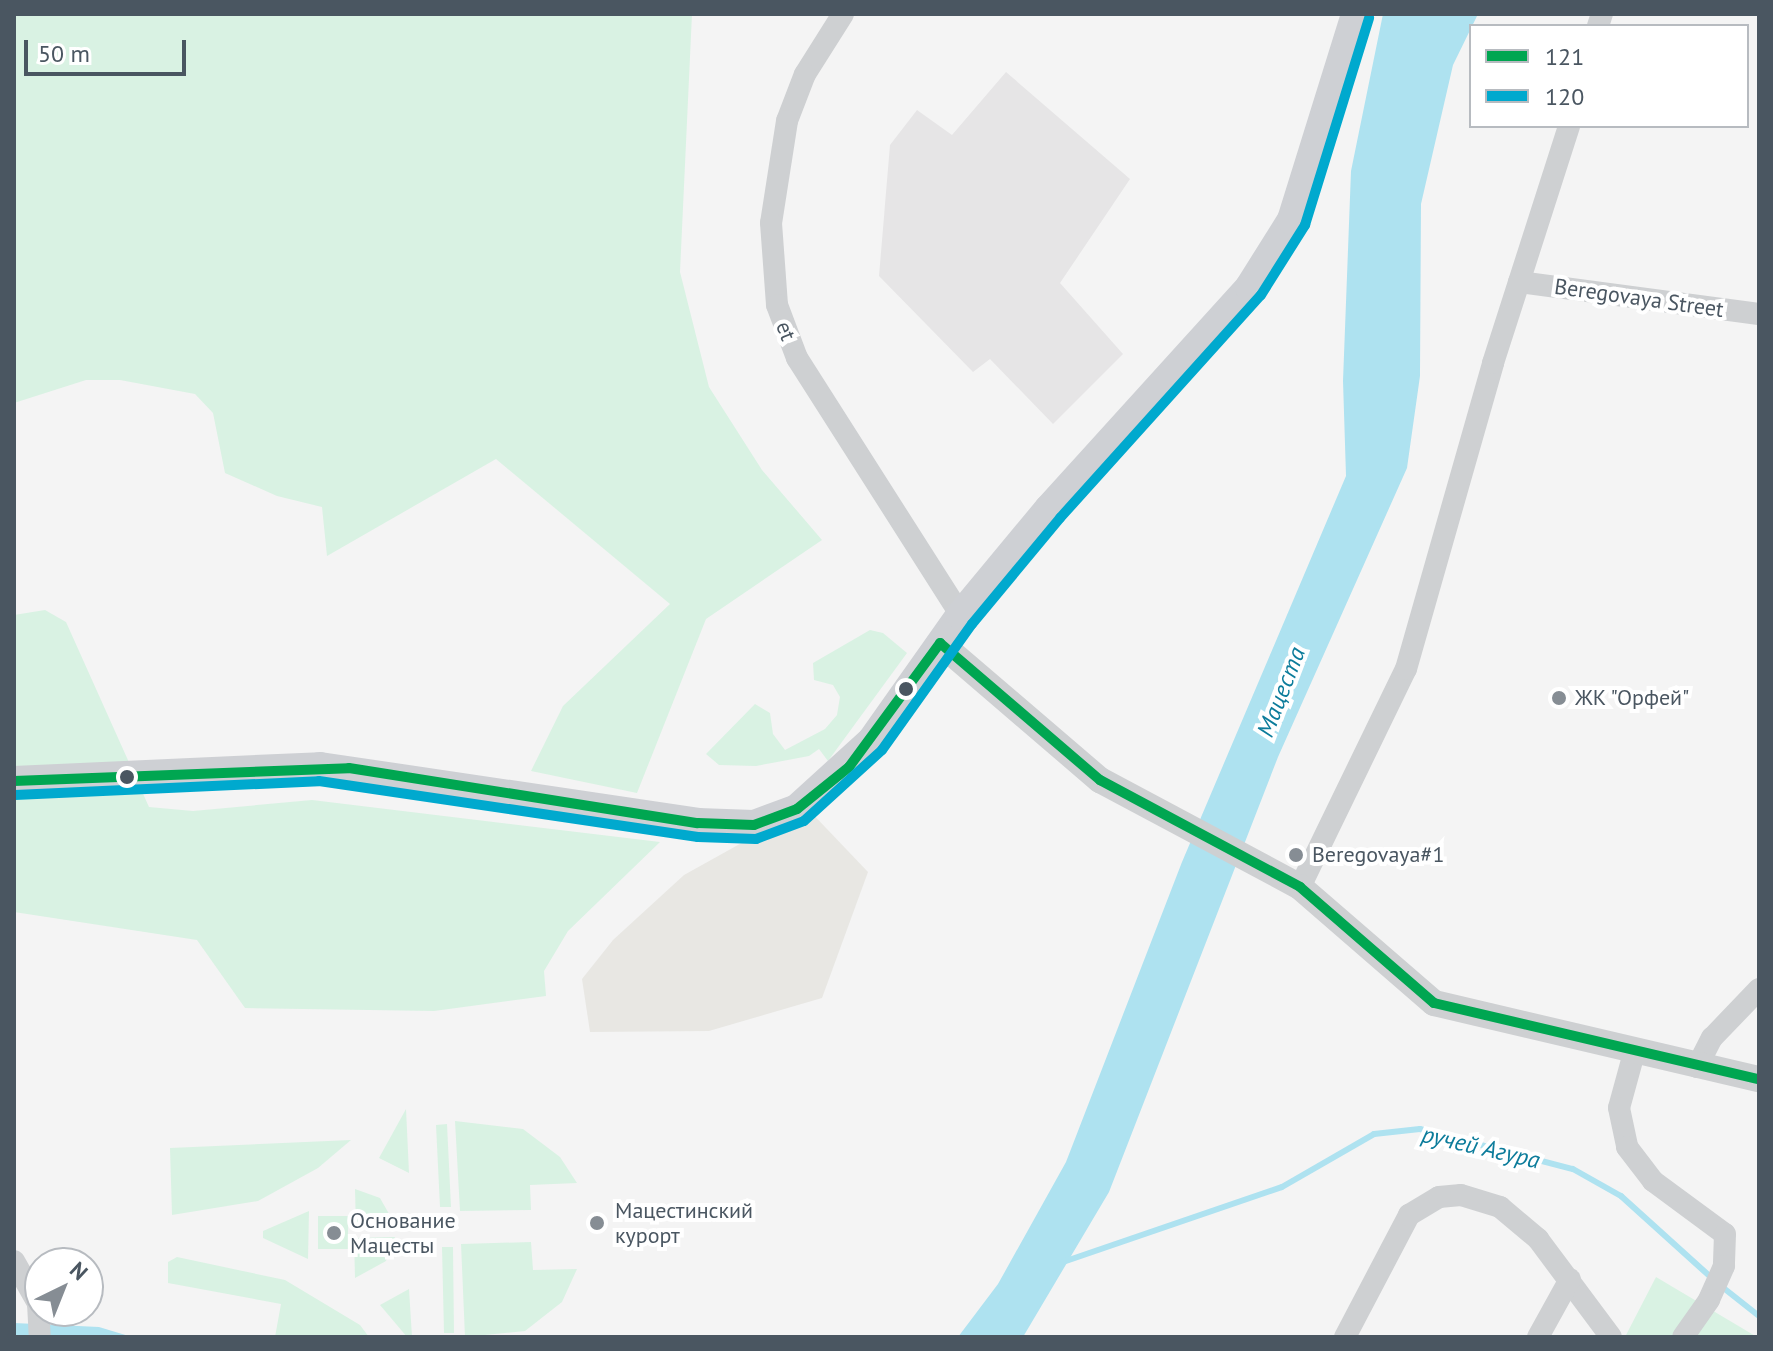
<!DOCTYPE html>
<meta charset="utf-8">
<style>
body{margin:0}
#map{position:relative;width:1773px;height:1351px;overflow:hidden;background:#f4f4f4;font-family:"PT Sans",sans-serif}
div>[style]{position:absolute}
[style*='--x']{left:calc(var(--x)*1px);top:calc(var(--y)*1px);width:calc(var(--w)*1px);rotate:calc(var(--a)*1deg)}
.commercial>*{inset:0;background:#e8e7e3}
.education>*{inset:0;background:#e6e5e6}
.green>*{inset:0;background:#d9f2e3}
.water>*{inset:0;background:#aee2f0}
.stream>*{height:6px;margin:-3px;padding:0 3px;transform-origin:3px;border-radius:3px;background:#aee2f0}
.minor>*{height:22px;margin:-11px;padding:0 11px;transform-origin:11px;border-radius:11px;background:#ced0d2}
.tertiary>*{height:26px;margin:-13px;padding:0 13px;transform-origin:13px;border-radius:13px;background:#ced0d2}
.secondary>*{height:30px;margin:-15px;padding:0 15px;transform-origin:15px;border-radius:15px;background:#ced0d4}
.bus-1>*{height:10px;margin:-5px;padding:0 5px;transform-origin:5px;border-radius:5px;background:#00a651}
.bus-2>*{height:10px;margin:-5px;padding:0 5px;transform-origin:5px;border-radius:5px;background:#00a9ce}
.dots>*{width:22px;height:22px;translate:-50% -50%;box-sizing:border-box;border:4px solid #fff;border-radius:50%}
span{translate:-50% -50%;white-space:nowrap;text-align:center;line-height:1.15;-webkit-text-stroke:8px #fff;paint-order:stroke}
.street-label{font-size:22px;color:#4a5661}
.poi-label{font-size:22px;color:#4a5661}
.left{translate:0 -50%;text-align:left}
.water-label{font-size:24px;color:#0c7c9b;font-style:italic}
.frame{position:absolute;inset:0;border:16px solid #4a5661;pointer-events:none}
.legend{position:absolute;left:1469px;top:24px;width:280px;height:104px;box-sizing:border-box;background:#fff;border:2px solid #b7bbc0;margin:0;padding:10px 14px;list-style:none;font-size:24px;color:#4a5661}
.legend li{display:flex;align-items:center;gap:16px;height:40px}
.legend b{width:40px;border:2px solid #b7bbc0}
.north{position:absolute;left:24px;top:1247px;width:80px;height:80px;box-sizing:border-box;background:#fff;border:2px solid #b7bbc0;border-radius:50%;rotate:43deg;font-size:22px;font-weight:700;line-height:32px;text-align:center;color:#4a5661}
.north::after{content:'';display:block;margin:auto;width:28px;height:36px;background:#868d94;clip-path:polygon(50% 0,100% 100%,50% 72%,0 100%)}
.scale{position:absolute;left:24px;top:40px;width:162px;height:36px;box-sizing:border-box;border:4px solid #4a5661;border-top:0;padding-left:10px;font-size:24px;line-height:28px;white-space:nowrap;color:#4a5661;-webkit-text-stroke:6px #fff;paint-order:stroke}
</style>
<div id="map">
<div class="commercial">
<div style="clip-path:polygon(806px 807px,868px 872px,822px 998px,709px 1031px,590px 1032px,582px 979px,613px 940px,684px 875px)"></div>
</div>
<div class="education">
<div style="clip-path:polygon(1006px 72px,1130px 179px,1060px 283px,1123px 354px,1053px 424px,990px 359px,973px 372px,879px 276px,890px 145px,917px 110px,952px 135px)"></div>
</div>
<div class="green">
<div style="clip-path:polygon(14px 14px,692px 14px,680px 272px,709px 387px,762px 470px,822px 540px,706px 619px,637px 793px,531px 771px,563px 706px,670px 604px,496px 459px,327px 556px,322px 507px,277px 496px,225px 473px,213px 413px,195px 394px,120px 380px,86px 380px,14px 403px)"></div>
<div style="clip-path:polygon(45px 610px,66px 622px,149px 807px,193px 811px,312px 800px,660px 842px,568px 931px,544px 971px,546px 996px,434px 1011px,245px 1008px,197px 940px,14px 912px,14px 615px)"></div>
<div style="clip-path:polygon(870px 630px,883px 633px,907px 653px,828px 761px,819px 749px,809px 756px,756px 766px,719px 765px,706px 754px,755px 704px,770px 713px,773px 734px,785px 750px,825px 729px,837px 715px,840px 697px,833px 685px,814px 680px,813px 663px)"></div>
<div style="clip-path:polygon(406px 1109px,409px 1173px,379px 1158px)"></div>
<div style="clip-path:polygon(455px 1121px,523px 1129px,560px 1157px,577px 1183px,530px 1185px,531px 1210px,460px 1211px)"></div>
<div style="clip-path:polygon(447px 1124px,451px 1207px,440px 1207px,436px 1125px)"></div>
<div style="clip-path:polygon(351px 1140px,318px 1168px,258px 1201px,172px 1215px,170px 1148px)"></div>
<div style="clip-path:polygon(355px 1189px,380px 1198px,397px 1228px,356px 1228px)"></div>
<div style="clip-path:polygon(309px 1211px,308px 1259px,263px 1238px,263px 1231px)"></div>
<div style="clip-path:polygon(318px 1216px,348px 1216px,348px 1249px,318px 1249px)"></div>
<div style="clip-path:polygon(395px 1237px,386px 1261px,355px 1278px,354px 1238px)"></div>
<div style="clip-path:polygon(531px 1242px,533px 1270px,577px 1269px,562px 1302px,525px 1331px,465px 1337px,461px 1244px)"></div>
<div style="clip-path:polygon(442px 1247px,453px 1247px,454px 1333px,444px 1333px)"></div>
<div style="clip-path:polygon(177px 1257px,285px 1280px,360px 1325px,369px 1337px,275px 1337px,281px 1304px,168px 1283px,168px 1262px)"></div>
<div style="clip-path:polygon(1656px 1277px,1757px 1337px,1625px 1337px)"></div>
<div style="clip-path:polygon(409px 1289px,412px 1337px,407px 1337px,380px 1305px)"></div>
</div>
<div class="water">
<div style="clip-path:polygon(1383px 14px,1478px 14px,1453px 65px,1421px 204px,1420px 376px,1407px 468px,1278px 757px,1109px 1192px,1023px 1337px,958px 1337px,998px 1284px,1066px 1162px,1182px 862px,1346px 476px,1343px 381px,1351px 171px)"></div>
<div style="clip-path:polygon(14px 1323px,99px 1327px,132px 1337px,14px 1337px)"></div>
</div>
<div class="stream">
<div style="--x:1063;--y:1262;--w:231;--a:-18.9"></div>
<div style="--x:1282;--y:1187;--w:106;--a:-29.9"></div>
<div style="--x:1374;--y:1134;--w:46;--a:-6.2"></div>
<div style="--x:1420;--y:1129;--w:158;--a:14.7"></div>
<div style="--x:1573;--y:1169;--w:55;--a:29.4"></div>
<div style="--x:1621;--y:1196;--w:124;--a:42.1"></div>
<div style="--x:1721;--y:1286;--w:48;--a:38.3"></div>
</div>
<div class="minor">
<div style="--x:843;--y:14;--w:71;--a:122.3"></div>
<div style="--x:805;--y:74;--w:50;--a:111"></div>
<div style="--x:787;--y:121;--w:103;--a:98.9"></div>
<div style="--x:771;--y:223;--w:82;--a:85.8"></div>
<div style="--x:777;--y:305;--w:57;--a:69.3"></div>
<div style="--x:797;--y:358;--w:305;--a:57.5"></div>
<div style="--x:1598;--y:26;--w:13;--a:-72"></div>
<div style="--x:1519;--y:282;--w:242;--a:7.6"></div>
<div style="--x:1300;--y:887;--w:242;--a:-64.1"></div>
<div style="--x:1406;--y:669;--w:318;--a:-74.1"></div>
<div style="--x:1493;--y:363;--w:249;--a:-72.2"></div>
<div style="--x:1634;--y:1053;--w:57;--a:105.3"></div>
<div style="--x:1619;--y:1108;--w:40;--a:78"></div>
<div style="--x:1627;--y:1147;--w:43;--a:52.6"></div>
<div style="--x:1653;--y:1181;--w:89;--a:36.4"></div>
<div style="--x:1725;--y:1234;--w:32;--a:92"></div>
<div style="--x:1724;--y:1266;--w:37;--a:114"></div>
<div style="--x:1709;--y:1300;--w:45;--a:125.1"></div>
<div style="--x:1697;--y:1067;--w:33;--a:-63"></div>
<div style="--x:1712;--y:1038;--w:68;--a:-46.2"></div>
<div style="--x:14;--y:1261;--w:48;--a:60.3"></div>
<div style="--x:38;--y:1303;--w:34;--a:87"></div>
<div style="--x:1345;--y:1337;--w:138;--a:-62.3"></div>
<div style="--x:1409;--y:1215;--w:35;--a:-31"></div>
<div style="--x:1439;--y:1197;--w:22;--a:-5"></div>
<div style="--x:1461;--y:1195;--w:41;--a:17.1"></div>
<div style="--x:1500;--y:1207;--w:50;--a:40.1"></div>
<div style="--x:1538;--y:1239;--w:122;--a:53.3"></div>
<div style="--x:1538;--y:1337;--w:66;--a:-61.1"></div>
</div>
<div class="tertiary">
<div style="--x:940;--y:643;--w:211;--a:40.6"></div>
<div style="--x:1100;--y:780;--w:227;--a:28.1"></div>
<div style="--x:1300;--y:887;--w:177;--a:40.9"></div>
<div style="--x:1434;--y:1003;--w:334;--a:13.2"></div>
</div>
<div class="secondary">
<div style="--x:14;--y:781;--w:306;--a:-2.6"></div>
<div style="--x:320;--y:767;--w:382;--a:8.4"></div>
<div style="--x:698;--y:823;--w:56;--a:2"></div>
<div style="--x:754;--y:825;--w:46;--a:-20.4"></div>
<div style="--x:797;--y:809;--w:101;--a:-42.2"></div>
<div style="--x:872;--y:741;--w:154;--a:-54.8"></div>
<div style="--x:961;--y:615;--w:138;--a:-50.3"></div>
<div style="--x:1049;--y:509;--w:299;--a:-47.8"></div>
<div style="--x:1250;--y:287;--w:79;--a:-57.9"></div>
<div style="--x:1292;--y:220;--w:216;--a:-72.7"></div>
</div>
<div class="bus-1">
<div style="--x:14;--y:781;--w:335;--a:-2.2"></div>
<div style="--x:349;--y:768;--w:353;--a:9"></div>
<div style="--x:698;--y:823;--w:56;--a:2"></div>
<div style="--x:754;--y:825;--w:46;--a:-20.4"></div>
<div style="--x:797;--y:809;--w:67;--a:-38.9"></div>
<div style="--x:849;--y:767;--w:154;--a:-53.7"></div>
<div style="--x:940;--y:643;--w:211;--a:40.6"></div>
<div style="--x:1100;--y:780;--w:227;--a:28.1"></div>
<div style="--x:1300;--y:887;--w:177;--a:40.9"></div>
<div style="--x:1434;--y:1003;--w:334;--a:13.2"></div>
</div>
<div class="bus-2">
<div style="--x:15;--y:795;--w:304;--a:-2.6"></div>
<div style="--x:319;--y:781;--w:383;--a:8.4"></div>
<div style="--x:698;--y:837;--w:58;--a:2"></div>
<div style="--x:756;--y:839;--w:51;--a:-20.6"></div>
<div style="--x:804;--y:821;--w:105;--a:-42.3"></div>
<div style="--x:882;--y:750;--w:155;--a:-54.5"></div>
<div style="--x:972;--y:624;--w:138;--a:-50.3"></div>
<div style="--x:1060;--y:518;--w:300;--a:-48"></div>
<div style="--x:1261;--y:295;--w:83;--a:-57.8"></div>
<div style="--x:1305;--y:225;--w:217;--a:-72.8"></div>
</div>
<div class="dots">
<div style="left:906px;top:689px;background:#4a5661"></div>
<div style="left:1559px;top:698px;background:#868d94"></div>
<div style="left:127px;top:777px;background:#4a5661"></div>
<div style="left:1296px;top:855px;background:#868d94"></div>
<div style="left:597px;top:1223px;background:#868d94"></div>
<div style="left:334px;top:1233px;background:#868d94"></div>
</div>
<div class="street-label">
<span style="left:1639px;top:298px;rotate:8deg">Beregovaya Street</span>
<span style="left:786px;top:331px;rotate:69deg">et</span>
</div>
<div class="poi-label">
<span class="left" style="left:1575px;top:698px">ЖК "Орфей"</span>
<span class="left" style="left:1312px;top:855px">Beregovaya#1</span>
<span class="left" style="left:615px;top:1223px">Мацестинский<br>курорт</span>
<span class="left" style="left:350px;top:1233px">Основание<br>Мацесты</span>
</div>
<div class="water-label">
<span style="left:1281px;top:692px;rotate:-69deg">Мацеста</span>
<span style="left:1481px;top:1147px;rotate:13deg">ручей Агура</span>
</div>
<div class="frame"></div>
<ul class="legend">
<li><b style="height:10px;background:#00a651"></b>121</li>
<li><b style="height:10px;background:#00a9ce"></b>120</li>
</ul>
<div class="north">N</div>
<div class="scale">50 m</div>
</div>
